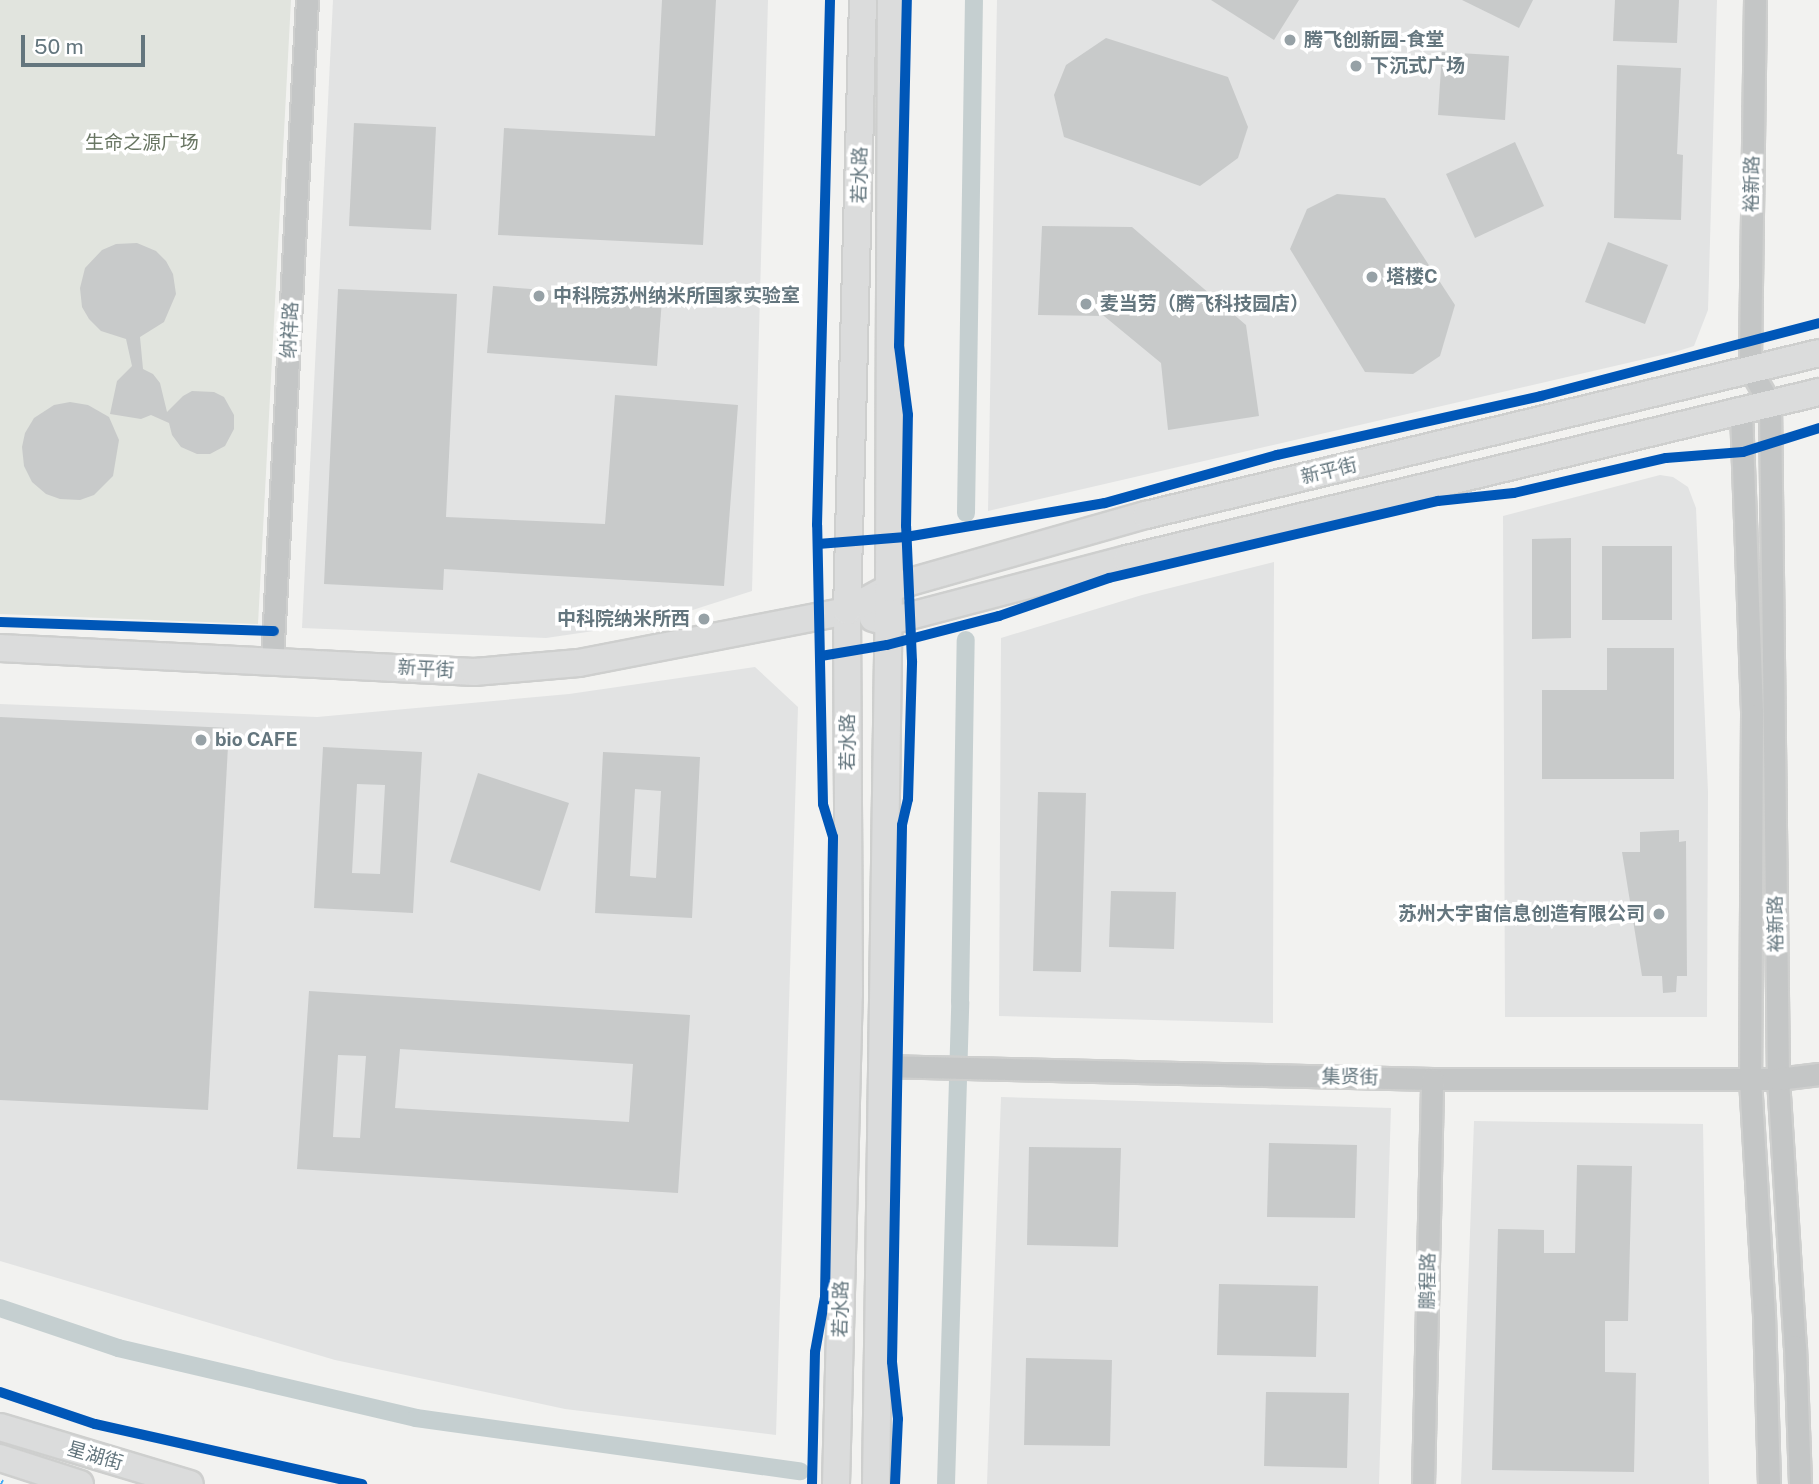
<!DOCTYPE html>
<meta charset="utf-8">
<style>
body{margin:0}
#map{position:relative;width:1819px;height:1484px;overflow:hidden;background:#f2f2f0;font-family:"Public Sans","Noto Sans SC",sans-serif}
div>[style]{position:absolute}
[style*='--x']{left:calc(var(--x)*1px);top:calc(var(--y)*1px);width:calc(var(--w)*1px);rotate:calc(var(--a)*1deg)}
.built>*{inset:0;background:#e2e3e3}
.green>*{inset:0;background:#e1e4de}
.canal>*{height:18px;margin:-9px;padding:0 9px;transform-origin:9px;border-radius:9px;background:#c5cfd0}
.building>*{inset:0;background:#c8caca}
.roads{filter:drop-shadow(2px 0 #cecfce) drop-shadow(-2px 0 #cecfce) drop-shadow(0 2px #cecfce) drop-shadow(0 -2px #cecfce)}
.minor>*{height:21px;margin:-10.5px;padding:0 10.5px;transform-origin:10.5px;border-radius:10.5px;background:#c4c6c6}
.major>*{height:26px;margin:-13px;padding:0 13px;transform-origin:13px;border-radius:13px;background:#dbdcdc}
.quiet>*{height:9px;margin-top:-4.5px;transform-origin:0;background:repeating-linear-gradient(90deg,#3fa9f5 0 18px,transparent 0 27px)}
.cycleway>*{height:10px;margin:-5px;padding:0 5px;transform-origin:5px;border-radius:5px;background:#0057b8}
.dots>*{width:19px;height:19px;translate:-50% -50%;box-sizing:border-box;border:4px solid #fff;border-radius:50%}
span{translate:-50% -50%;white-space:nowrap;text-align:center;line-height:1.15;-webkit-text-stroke:7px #fff;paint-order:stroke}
.poi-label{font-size:19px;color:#64767e;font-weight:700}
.left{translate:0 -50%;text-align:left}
.right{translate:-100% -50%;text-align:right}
.park-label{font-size:19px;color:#697663}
.street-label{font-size:19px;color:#64767e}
.scale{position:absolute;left:21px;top:35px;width:124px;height:32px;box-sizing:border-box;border:4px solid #64767e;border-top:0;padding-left:9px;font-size:21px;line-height:24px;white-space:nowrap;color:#64767e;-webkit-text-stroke:5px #fff;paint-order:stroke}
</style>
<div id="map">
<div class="built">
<div style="clip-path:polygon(333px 0,768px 0,752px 591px,655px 622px,546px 638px,302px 628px)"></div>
<div style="clip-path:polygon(997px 0,1717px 0,1708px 310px,1694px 346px,1675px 352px,988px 511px)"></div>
<div style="clip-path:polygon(1660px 475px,1673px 477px,1688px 487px,1696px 508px,1708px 792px,1707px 1017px,1505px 1017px,1503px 516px)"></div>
<div style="clip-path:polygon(1274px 562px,1273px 1023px,999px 1016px,1001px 638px,1142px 595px)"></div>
<div style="clip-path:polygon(755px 667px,798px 707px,776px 1435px,565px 1409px,335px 1360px,0 1261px,0 704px,317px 717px,569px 694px)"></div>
<div style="clip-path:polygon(1001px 1097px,1391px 1108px,1379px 1484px,987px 1484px)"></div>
<div style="clip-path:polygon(1474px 1121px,1703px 1124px,1709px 1484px,1461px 1484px)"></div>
</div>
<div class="green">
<div style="clip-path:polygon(0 0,291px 0,258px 624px,0 614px)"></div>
</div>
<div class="canal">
<div style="--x:966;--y:513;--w:513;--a:-89.11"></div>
<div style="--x:0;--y:1308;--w:125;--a:18.7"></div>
<div style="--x:118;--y:1348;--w:306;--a:13.2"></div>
<div style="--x:416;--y:1418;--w:388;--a:7.9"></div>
<div style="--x:946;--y:1484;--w:482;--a:-88.3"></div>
<div style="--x:960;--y:1002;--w:362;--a:-89.1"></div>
</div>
<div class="building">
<div style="clip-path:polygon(662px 0,716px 0,703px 245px,498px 235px,504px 128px,655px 136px)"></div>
<div style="clip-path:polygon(1211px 0,1299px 0,1274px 40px)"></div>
<div style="clip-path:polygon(1462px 0,1533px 0,1519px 28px)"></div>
<div style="clip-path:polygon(1615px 0,1679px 0,1677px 43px,1613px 41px)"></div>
<div style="clip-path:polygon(1106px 38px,1228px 77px,1248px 127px,1238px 158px,1200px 186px,1064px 137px,1054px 95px,1066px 65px)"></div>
<div style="clip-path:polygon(1442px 52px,1509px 56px,1505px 120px,1438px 115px)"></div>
<div style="clip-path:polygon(1617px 65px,1681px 68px,1677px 154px,1683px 155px,1681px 220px,1614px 218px)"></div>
<div style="clip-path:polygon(354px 123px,436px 127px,431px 230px,349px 226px)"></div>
<div style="clip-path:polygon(1515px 142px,1544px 206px,1475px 238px,1446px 174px)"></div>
<div style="clip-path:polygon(1337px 194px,1385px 198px,1455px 305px,1440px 356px,1413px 374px,1365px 372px,1290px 249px,1307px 209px)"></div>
<div style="clip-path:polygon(1042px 226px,1132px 227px,1246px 325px,1259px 416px,1168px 430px,1161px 363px,1104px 316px,1038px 315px)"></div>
<div style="clip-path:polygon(1608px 242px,1668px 265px,1645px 324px,1585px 302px)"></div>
<div style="clip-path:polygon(137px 243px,156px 251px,166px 261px,173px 274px,176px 294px,164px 322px,140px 337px,143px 369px,153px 374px,160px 383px,167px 412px,183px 396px,192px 391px,214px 392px,224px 397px,234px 415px,234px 429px,225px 446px,210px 454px,197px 454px,181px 447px,172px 435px,169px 423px,151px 415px,141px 419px,110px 414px,117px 381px,132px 366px,126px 339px,101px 331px,89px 319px,82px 307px,80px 288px,85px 268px,102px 250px,116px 244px)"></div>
<div style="clip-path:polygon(493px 286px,662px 299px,657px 366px,487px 353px)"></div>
<div style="clip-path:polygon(338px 289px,457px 294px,446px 517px,605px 524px,615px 395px,738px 405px,724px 586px,444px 569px,443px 590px,324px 584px)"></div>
<div style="clip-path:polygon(70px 402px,88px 405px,109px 417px,119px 440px,113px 476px,94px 495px,80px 500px,60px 499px,46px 494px,32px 482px,24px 466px,22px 447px,25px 433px,34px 418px,54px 405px)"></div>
<div style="clip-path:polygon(1571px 538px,1571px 638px,1532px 639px,1532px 539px)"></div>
<div style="clip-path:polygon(1602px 546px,1672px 546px,1672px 620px,1602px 620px)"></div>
<div style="clip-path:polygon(1607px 648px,1674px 648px,1674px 779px,1542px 779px,1542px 690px,1607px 690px)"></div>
<div style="clip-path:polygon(0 717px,229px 728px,208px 1110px,0 1100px)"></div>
<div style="clip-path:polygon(evenodd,323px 747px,422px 752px,413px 913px,314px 908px,323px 747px,357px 784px,385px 785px,380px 874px,352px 873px,357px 784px)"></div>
<div style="clip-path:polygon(evenodd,603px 752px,700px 757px,692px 918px,595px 913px,603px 752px,635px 789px,661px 791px,656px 878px,630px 876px,635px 789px)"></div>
<div style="clip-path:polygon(478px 773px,569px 803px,540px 891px,450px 862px)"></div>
<div style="clip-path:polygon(1038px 792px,1086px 793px,1081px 972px,1033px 971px)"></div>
<div style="clip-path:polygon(1679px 830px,1679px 842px,1686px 841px,1687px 976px,1677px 976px,1676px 992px,1663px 993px,1662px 976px,1642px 976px,1622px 852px,1640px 852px,1640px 832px)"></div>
<div style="clip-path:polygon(1111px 891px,1176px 892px,1174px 949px,1109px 947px)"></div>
<div style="clip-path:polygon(evenodd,309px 991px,690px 1015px,678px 1193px,297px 1169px,309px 991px,400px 1049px,633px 1064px,629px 1122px,395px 1108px,400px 1049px,309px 991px,338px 1055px,366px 1056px,360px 1138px,333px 1137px,338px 1055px)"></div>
<div style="clip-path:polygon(1269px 1143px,1357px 1145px,1355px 1218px,1267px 1217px)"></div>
<div style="clip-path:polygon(1029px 1147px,1121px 1148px,1118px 1247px,1027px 1245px)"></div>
<div style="clip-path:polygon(1577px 1165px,1632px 1166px,1628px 1321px,1605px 1321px,1605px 1372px,1636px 1373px,1634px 1472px,1492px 1470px,1498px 1229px,1544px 1230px,1544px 1253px,1575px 1253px)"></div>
<div style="clip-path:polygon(1219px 1284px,1318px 1286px,1316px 1357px,1217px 1355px)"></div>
<div style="clip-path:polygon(1026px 1358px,1112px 1360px,1110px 1446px,1024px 1445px)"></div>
<div style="clip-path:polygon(1266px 1392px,1349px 1393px,1347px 1468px,1264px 1466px)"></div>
</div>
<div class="roads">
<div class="minor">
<div style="--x:1755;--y:0;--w:369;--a:90.8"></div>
<div style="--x:1750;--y:369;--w:40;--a:60.3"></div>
<div style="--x:1770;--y:404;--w:675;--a:89.32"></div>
<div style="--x:1778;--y:1079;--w:268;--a:86.4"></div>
<div style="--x:1795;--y:1346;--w:138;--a:87.9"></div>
<div style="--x:1741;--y:411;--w:304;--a:87.9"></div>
<div style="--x:1752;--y:715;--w:364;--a:90.3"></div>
<div style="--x:1750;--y:1079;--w:236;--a:86.6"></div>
<div style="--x:1764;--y:1315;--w:169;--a:88.3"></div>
<div style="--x:272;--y:661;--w:662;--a:-86.97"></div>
<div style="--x:881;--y:1066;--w:551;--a:1.35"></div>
<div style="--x:1432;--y:1079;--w:346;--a:0"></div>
<div style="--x:1778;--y:1079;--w:41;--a:-7"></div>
<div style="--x:1423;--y:1484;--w:405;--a:-88.7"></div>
</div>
<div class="major">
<div style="--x:873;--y:618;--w:15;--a:16"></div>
<div style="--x:887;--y:622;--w:248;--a:-14.7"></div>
<div style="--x:1127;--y:559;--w:712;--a:-13.57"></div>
<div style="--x:0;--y:648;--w:475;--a:2.9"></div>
<div style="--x:474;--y:672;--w:105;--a:-4.9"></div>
<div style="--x:579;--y:663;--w:273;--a:-11"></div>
<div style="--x:847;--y:611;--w:48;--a:-28.7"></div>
<div style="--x:889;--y:588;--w:267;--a:-15.9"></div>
<div style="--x:1146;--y:515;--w:692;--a:-13.53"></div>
<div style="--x:0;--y:1427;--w:198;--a:16.7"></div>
<div style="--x:0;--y:1458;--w:84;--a:18"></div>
<div style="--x:836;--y:1484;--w:490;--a:-88.5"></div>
<div style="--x:849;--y:994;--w:383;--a:-90.3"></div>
<div style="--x:847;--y:611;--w:611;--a:-88.5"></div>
<div style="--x:876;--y:1484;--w:896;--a:-89.17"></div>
<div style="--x:889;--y:588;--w:588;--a:-89.81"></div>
</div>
</div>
<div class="quiet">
<div style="--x:0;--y:1483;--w:2;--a:27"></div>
</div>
<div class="cycleway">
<div style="--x:818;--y:544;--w:88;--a:-4.5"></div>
<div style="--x:906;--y:537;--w:202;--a:-9.7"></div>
<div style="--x:1105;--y:503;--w:179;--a:-15.6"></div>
<div style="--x:1277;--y:455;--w:271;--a:-12.6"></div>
<div style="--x:1541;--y:396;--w:287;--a:-14.7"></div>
<div style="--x:0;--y:622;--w:274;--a:1.9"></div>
<div style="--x:821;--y:656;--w:67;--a:-9.5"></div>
<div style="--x:887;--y:645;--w:116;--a:-14.5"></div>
<div style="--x:999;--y:616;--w:116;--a:-19.1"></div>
<div style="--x:1109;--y:578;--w:338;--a:-13.2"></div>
<div style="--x:1438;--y:501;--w:76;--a:-6"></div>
<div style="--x:1514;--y:493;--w:156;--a:-13"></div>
<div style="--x:1666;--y:458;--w:77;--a:-4.5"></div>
<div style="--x:1743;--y:452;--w:80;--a:-17.5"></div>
<div style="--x:0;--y:1392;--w:100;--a:18.6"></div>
<div style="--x:95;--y:1424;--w:274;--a:12.7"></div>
<div style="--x:812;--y:1484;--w:132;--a:-88.7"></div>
<div style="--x:815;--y:1352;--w:56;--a:-79.7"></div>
<div style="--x:825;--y:1297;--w:460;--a:-89"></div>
<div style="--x:833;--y:837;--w:34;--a:-107"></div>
<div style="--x:823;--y:804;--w:279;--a:-91.2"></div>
<div style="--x:817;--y:525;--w:525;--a:-88.58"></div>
<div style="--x:895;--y:1484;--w:65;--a:-87.4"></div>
<div style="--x:898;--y:1419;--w:57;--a:-96"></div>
<div style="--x:892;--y:1362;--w:537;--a:-88.93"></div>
<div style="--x:902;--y:825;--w:27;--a:-77"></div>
<div style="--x:908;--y:799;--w:138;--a:-88.3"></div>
<div style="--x:912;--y:661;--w:135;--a:-92.5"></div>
<div style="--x:906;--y:526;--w:111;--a:-89"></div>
<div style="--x:908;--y:415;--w:70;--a:-97.4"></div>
<div style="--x:899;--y:346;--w:346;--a:-88.7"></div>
</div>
<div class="dots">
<div style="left:1290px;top:40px;background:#96a1a6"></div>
<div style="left:1356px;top:66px;background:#96a1a6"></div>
<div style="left:1372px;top:277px;background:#96a1a6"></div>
<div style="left:539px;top:296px;background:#96a1a6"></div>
<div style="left:1086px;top:304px;background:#96a1a6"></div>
<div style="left:704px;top:619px;background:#96a1a6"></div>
<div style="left:201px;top:740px;background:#96a1a6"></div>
<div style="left:1659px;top:914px;background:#96a1a6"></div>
</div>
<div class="poi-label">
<span class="left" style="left:1304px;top:40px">腾飞创新园-食堂</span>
<span class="left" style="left:1370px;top:66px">下沉式广场</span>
<span class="left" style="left:1386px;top:277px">塔楼C</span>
<span class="left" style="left:553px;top:296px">中科院苏州纳米所国家实验室</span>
<span class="left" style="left:1100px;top:304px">麦当劳（腾飞科技园店）</span>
<span class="right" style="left:690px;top:619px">中科院纳米所西</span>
<span class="left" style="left:215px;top:740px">bio CAFE</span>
<span class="right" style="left:1645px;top:914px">苏州大宇宙信息创造有限公司</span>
</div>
<div class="park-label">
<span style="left:142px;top:143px">生命之源广场</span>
</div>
<div class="street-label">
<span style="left:860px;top:175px;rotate:-89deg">若水路</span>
<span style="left:1752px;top:184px;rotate:-89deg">裕新路</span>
<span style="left:290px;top:330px;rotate:-87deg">纳祥路</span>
<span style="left:1329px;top:471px;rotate:-14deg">新平街</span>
<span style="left:426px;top:669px;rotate:3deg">新平街</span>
<span style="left:848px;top:742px;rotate:-90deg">若水路</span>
<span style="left:1776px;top:924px;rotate:-91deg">裕新路</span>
<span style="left:1350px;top:1077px;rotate:1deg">集贤街</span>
<span style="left:1428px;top:1281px;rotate:-89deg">鹏程路</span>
<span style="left:841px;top:1309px;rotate:-89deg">若水路</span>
<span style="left:95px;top:1456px;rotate:16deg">星湖街</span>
</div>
<div class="scale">50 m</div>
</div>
